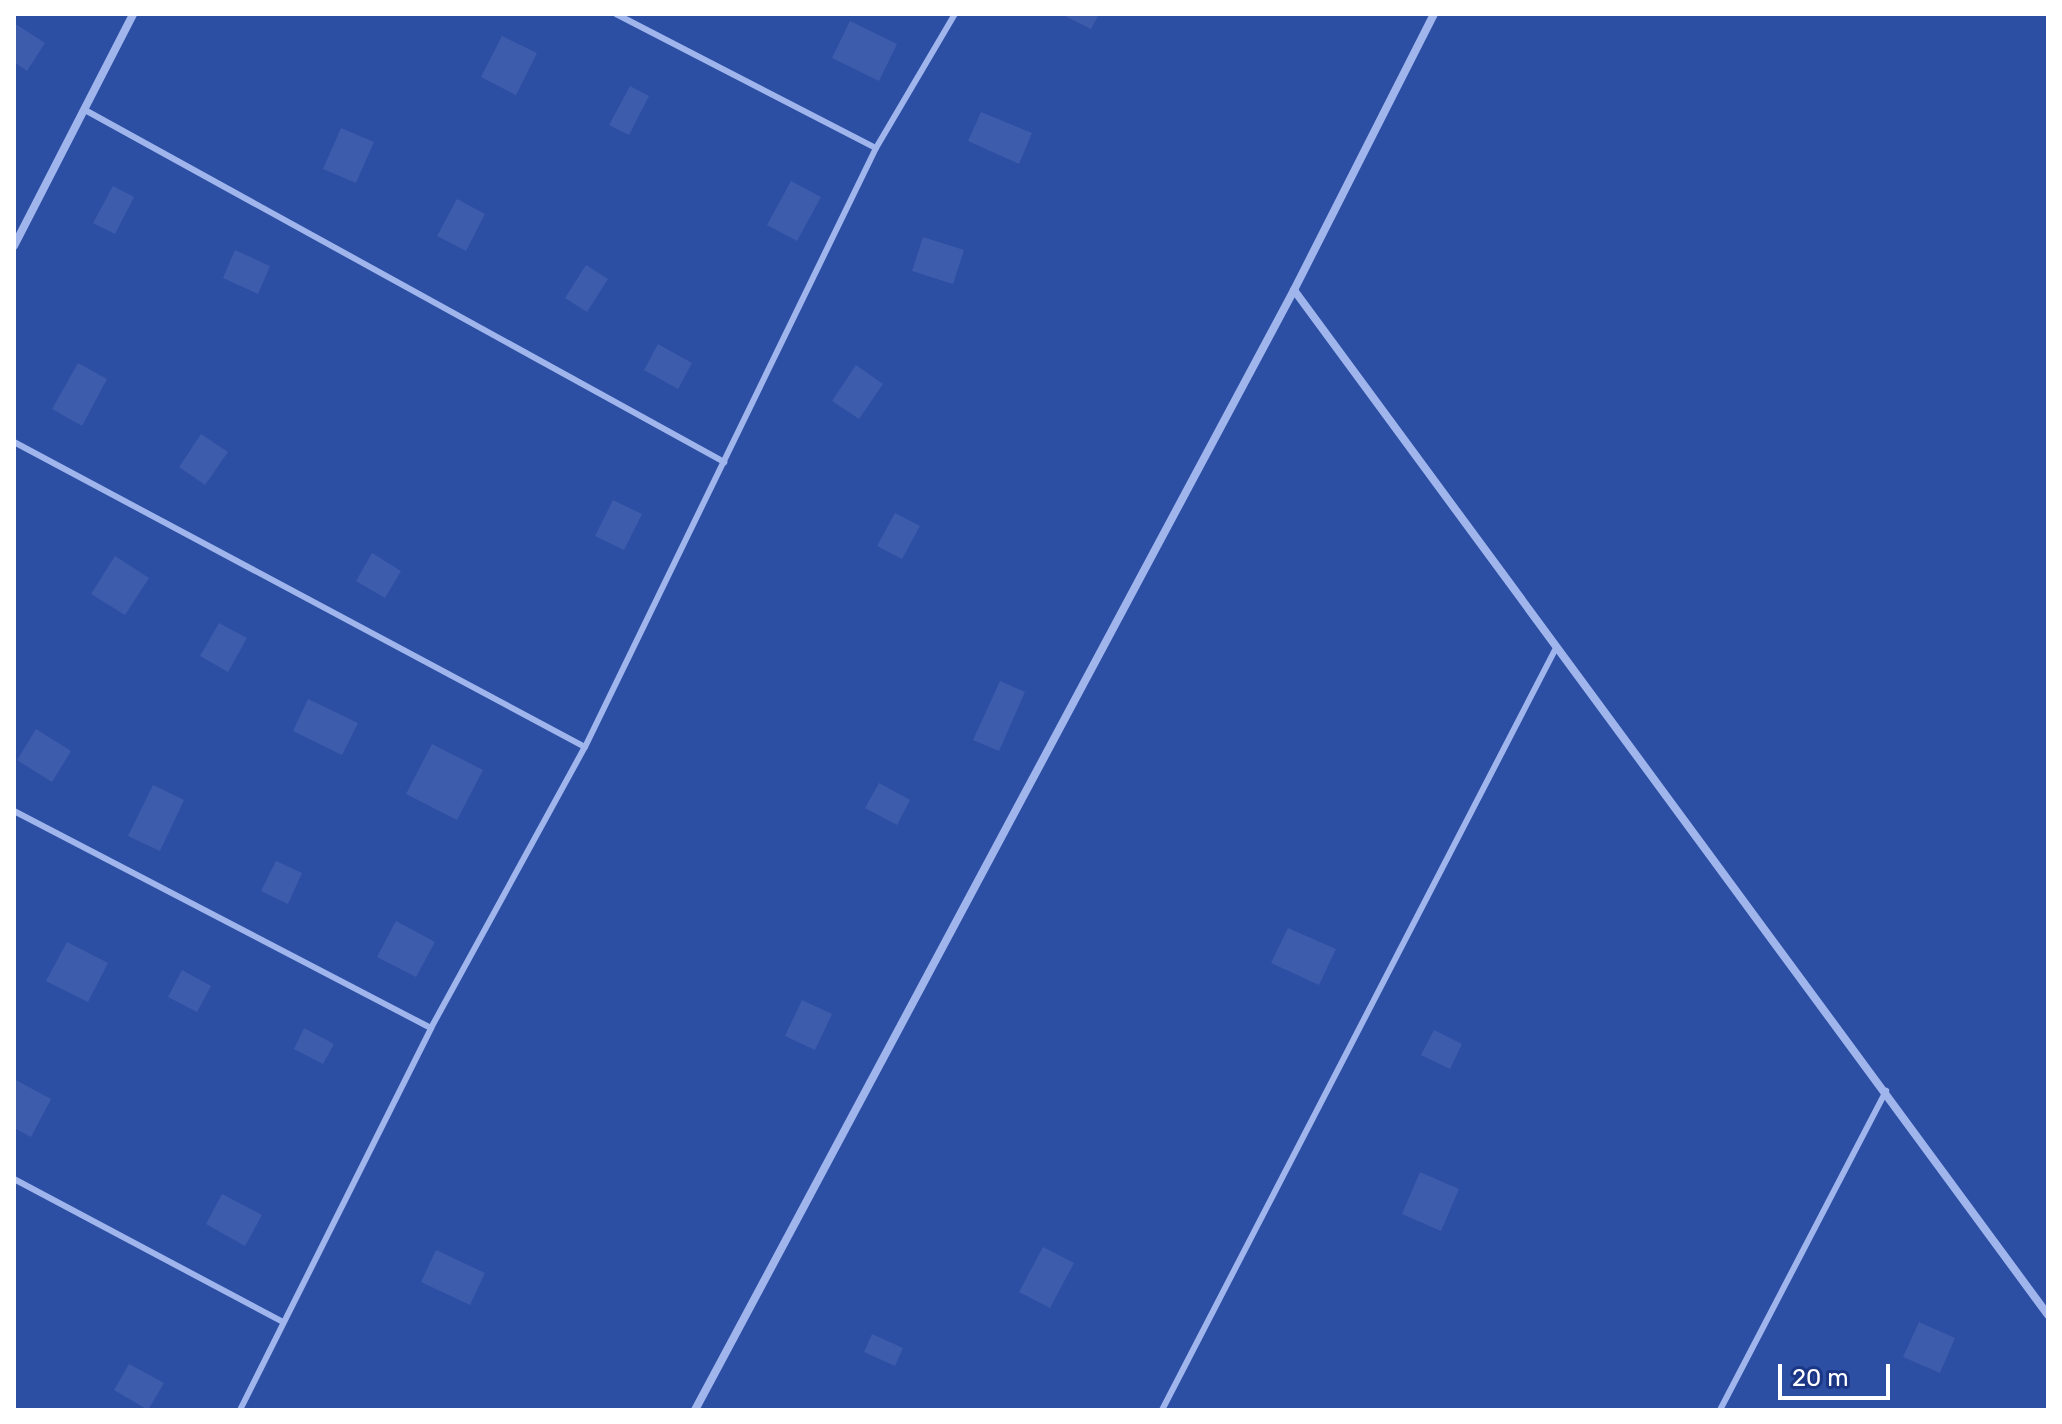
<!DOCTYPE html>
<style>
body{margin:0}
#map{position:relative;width:2062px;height:1424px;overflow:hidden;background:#1a3684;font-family:Rubik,sans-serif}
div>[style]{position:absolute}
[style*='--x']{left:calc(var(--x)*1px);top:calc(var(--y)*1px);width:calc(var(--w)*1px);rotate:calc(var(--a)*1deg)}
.green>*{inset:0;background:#2c4ea3}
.building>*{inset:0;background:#3e5cac}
.service>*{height:6px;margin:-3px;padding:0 3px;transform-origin:3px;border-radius:3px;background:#9fb5ec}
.minor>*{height:8px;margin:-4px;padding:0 4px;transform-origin:4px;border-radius:4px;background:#9fb5ec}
span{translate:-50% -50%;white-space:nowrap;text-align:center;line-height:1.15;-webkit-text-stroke:7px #1a3684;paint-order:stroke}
.frame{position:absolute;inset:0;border:16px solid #fff;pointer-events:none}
.scale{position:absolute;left:1778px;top:1364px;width:112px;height:36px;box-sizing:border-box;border:4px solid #fff;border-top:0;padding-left:10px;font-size:24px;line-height:28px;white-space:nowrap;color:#fff;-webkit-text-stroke:6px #1a3684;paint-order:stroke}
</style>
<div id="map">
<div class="green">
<div style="clip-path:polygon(14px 14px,2048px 14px,2048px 1410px,14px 1410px)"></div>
</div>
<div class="building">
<div style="clip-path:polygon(1061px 14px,1099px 14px,1091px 29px)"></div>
<div style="clip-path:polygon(850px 21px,897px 44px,879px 81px,832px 58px)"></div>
<div style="clip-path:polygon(14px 23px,45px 43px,27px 71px,14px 62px)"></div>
<div style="clip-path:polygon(502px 36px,537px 53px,516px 95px,481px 77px)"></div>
<div style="clip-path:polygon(630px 86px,649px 96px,629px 135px,609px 125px)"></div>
<div style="clip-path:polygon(981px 112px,1032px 133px,1019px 164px,968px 141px)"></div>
<div style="clip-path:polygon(341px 128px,374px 142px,356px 183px,323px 169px)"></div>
<div style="clip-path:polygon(791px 181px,821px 197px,797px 241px,767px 225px)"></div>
<div style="clip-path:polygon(113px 186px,134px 197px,115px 234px,93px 223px)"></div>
<div style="clip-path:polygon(457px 199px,485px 214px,466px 251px,437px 236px)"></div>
<div style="clip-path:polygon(923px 237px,964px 250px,953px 284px,912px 271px)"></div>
<div style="clip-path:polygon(235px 250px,270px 266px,258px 294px,223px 278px)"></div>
<div style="clip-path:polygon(586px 265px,608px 279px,587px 312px,565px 298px)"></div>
<div style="clip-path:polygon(658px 344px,692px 363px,678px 389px,644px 370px)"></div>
<div style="clip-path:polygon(78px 363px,107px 379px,82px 426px,52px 409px)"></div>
<div style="clip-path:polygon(856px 365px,883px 384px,859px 419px,832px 401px)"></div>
<div style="clip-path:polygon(201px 434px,228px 452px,205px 485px,179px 467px)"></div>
<div style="clip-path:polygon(613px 500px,642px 514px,624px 550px,595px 536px)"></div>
<div style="clip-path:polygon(895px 513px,920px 526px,902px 559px,877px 546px)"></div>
<div style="clip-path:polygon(372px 553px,401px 571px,385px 598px,356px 581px)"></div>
<div style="clip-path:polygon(115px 556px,149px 578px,125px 615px,91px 594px)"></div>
<div style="clip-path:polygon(219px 623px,247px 638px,228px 672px,200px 656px)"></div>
<div style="clip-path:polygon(1000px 681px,1025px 692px,999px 751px,973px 740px)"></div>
<div style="clip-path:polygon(308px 699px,358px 723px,342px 755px,293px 731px)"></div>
<div style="clip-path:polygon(36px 729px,71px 751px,52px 782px,17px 760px)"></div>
<div style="clip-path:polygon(432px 744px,483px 770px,457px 820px,406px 794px)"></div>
<div style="clip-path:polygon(879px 783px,910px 800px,897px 825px,865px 808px)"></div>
<div style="clip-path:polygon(153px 785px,184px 800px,160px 851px,128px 836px)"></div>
<div style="clip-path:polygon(276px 861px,302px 873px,288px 904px,261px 891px)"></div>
<div style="clip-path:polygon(396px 921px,435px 942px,416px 977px,377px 957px)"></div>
<div style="clip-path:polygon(1288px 928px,1336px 949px,1319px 985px,1271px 963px)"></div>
<div style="clip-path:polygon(67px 942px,108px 963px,88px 1002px,46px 981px)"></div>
<div style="clip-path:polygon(182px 970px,211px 986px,197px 1012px,168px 997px)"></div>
<div style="clip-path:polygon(802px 1000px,832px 1014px,815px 1050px,785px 1036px)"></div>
<div style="clip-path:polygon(304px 1028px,334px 1044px,323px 1064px,294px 1049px)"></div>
<div style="clip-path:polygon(1434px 1030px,1462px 1044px,1450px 1069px,1421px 1055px)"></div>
<div style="clip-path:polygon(14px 1079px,51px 1099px,31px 1137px,14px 1128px)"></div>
<div style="clip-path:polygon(1420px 1172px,1459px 1189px,1441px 1231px,1402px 1214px)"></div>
<div style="clip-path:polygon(222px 1194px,262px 1215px,245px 1246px,206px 1224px)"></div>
<div style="clip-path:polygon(1043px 1247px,1074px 1263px,1050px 1308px,1019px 1292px)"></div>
<div style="clip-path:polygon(436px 1250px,485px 1273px,470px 1305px,421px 1282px)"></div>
<div style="clip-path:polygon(1919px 1322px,1955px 1338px,1940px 1373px,1903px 1357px)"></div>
<div style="clip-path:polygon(872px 1334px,903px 1348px,895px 1366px,864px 1352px)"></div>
<div style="clip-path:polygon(129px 1364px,164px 1383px,148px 1410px,114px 1390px)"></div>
</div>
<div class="service">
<div style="--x:616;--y:14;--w:292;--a:27.3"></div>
<div style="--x:876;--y:148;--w:156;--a:-59.5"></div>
<div style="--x:85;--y:110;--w:730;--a:28.85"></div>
<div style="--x:14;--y:442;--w:647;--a:28.11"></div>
<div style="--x:14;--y:811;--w:470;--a:27.5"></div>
<div style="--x:14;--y:1179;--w:305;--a:28"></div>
<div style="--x:240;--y:1410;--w:427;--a:-63.4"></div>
<div style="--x:431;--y:1028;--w:320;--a:-61.3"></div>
<div style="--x:585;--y:747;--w:666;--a:-64.09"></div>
<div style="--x:1162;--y:1410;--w:858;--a:-62.66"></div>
<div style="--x:1720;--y:1410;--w:360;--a:-62.5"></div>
</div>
<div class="minor">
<div style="--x:14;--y:246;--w:261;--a:-62.8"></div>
<div style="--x:1294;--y:290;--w:1272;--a:53.66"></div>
<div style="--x:695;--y:1410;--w:1270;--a:-61.86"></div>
<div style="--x:1294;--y:290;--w:309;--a:-63.1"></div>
</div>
<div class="frame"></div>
<div class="scale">20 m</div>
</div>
